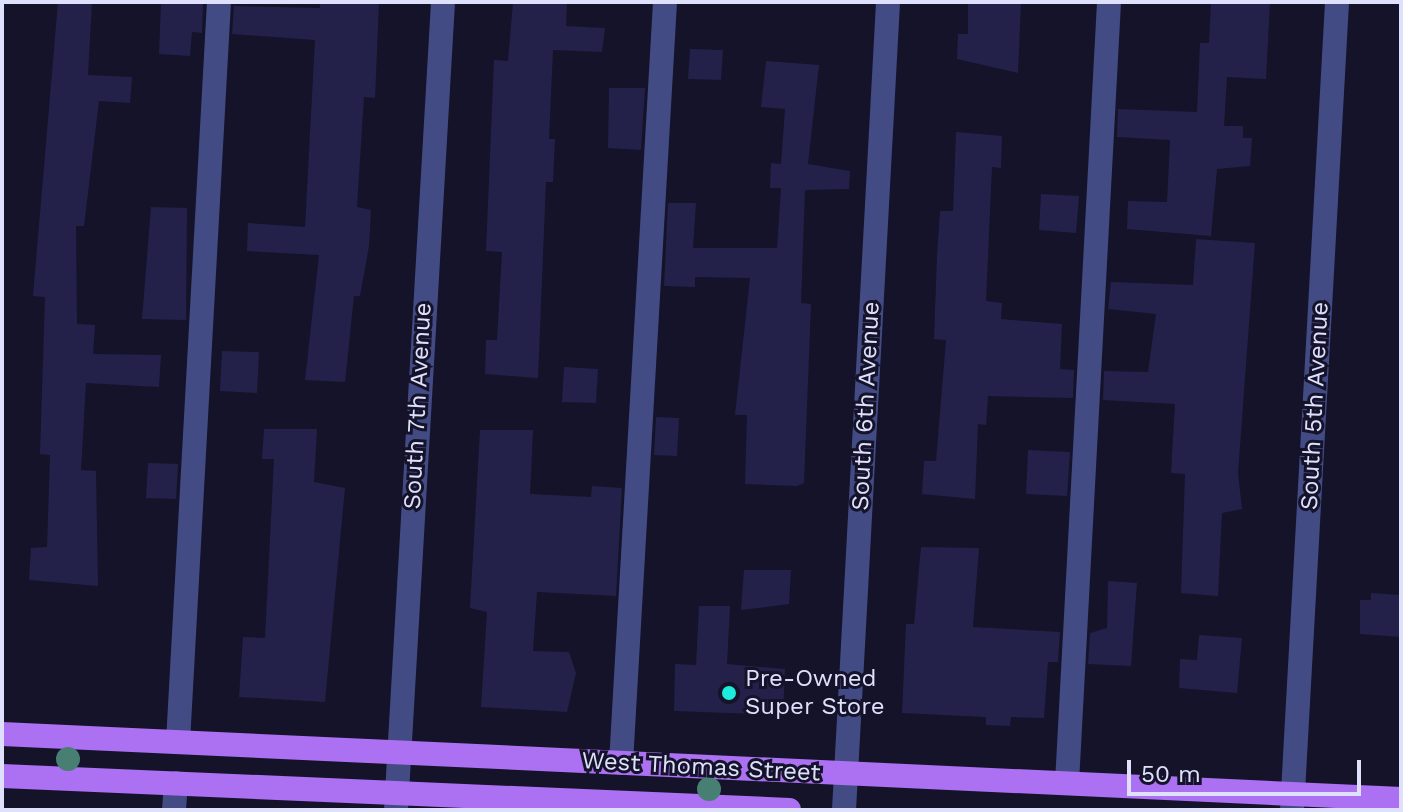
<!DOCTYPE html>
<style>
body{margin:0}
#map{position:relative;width:1403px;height:812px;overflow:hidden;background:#14132a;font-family:"Work Sans",sans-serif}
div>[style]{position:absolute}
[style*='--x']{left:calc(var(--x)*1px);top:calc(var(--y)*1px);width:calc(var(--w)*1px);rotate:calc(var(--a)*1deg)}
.building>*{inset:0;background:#232149}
.minor>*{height:24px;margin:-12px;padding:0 12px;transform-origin:12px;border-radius:12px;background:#434b84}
.major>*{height:24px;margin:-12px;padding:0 12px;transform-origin:12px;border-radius:12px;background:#ac70f2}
.trees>*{width:24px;height:24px;margin:-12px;border-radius:50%;background:#477f72}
.dots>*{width:22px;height:22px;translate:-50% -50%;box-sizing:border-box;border:4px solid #14132a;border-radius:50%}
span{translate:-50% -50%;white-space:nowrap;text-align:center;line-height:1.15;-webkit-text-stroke:6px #14132a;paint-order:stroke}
.street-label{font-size:24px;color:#dfe0fc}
.poi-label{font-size:24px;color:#dfe0fc}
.left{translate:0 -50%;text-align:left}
.frame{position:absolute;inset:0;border:4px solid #dfe0fc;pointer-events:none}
.scale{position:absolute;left:1127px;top:760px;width:234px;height:36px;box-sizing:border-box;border:4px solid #dfe0fc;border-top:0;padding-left:10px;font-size:24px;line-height:28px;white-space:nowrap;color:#dfe0fc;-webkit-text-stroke:6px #14132a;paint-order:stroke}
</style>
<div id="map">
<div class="building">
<div style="clip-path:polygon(58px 2px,92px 2px,88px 75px,132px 77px,130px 103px,99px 101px,84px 226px,76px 226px,77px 324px,95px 325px,93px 354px,161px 355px,159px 387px,86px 383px,81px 470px,96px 471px,98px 586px,29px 580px,31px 548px,47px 547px,50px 455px,40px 454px,45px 297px,33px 296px)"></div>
<div style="clip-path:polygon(161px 2px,203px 2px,202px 33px,192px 32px,190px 56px,159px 54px)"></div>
<div style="clip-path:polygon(320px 2px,379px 2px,375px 98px,364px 97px,357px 207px,371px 210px,369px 246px,360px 296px,354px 296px,345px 382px,305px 380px,319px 255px,247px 251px,248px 223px,305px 227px,315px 40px,232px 34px,234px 6px,320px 8px)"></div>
<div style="clip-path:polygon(513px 2px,567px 2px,566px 26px,605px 28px,602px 52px,553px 50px,549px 139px,555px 139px,553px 182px,546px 182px,538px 378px,485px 374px,486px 340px,497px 340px,502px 252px,486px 251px,494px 60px,508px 61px)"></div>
<div style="clip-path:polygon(968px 2px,1021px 2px,1018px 73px,957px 59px,958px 34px,968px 34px)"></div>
<div style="clip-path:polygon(1211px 2px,1270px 2px,1266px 79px,1227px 77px,1224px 126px,1243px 126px,1243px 138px,1252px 138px,1250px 166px,1217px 169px,1211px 236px,1127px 229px,1128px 201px,1167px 202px,1170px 140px,1117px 137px,1118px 109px,1197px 112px,1200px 43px,1209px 43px)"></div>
<div style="clip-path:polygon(690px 49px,723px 50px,721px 80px,688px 79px)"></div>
<div style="clip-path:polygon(766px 61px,819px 65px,808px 164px,850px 171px,849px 189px,805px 190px,801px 303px,811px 304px,804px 483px,797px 486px,745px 484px,747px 415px,735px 415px,750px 278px,695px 277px,695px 287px,664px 286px,668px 203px,696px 203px,693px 248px,777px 248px,781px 188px,770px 188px,771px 163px,781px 164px,785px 109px,761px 107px)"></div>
<div style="clip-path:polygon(609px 88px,645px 88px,641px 150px,608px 148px)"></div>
<div style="clip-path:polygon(956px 132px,1002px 136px,1001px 168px,992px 167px,986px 301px,1002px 303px,1001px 319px,1062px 324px,1060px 369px,1074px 370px,1073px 398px,988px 396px,986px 425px,978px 424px,975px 499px,922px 494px,924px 461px,936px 461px,946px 340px,934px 339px,937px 255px,940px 211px,953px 211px)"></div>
<div style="clip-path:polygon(1041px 194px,1079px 196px,1076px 233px,1039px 230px)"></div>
<div style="clip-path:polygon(151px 207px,187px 208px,186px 320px,142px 319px)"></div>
<div style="clip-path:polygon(1196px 239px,1255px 243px,1238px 473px,1242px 509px,1222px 513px,1218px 596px,1181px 593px,1185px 474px,1171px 473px,1175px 404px,1103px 400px,1104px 371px,1148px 372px,1156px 314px,1108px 309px,1111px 282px,1193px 285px)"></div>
<div style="clip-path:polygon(222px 351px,259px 352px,257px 393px,220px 391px)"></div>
<div style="clip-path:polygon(564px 367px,598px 369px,596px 403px,562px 402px)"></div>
<div style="clip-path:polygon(656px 417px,679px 418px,677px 456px,654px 455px)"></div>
<div style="clip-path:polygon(264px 429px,317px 429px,314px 482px,345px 488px,325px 702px,239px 697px,243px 637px,265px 638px,274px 459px,262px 459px)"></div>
<div style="clip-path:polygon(480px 430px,533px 430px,530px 494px,591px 497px,592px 486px,622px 488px,616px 596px,537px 592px,533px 651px,569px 652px,576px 673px,567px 712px,481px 707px,487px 612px,470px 608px)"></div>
<div style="clip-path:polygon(1028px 450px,1070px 452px,1067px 496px,1026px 494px)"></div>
<div style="clip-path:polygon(148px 463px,178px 464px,176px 499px,146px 498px)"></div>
<div style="clip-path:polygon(921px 547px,979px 548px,973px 627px,1060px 632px,1058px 662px,1048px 662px,1044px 718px,1011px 717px,1010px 726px,986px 725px,986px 717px,902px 713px,906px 624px,914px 624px)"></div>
<div style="clip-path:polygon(744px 570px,791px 570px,789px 604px,741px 610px)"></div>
<div style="clip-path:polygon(1108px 581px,1137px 583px,1131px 666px,1088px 664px,1090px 633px,1107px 628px)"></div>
<div style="clip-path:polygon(1371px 593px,1401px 595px,1401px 637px,1360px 634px,1360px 600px,1371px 600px)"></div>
<div style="clip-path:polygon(699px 606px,730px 606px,727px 664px,785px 669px,783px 715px,674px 711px,675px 664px,696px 665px)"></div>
<div style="clip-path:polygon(1199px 635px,1242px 638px,1237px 693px,1179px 688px,1180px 659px,1197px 660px)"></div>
</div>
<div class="minor">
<div style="--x:178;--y:742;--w:741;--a:-86.83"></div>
<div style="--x:621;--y:763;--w:762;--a:-86.69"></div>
<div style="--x:1067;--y:783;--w:782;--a:-86.92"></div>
<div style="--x:174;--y:810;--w:27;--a:-86"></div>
<div style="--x:396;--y:810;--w:809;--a:-86.67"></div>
<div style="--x:844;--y:810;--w:809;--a:-86.88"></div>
<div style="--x:1292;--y:810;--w:809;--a:-86.81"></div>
</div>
<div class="major">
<div style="--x:2;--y:734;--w:1401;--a:2.66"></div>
<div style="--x:2;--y:776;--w:788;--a:2.47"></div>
</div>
<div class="trees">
<div style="left:68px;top:759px"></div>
<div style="left:709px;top:789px"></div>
</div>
<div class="dots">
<div style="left:729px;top:693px;background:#1cebde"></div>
</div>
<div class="street-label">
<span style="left:418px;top:406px;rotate:-87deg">South 7th Avenue</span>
<span style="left:866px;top:406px;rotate:-87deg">South 6th Avenue</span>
<span style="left:1315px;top:406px;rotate:-87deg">South 5th Avenue</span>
<span style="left:701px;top:767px;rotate:3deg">West Thomas Street</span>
</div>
<div class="poi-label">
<span class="left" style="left:745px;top:693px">Pre-Owned<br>Super Store</span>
</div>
<div class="frame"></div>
<div class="scale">50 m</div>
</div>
